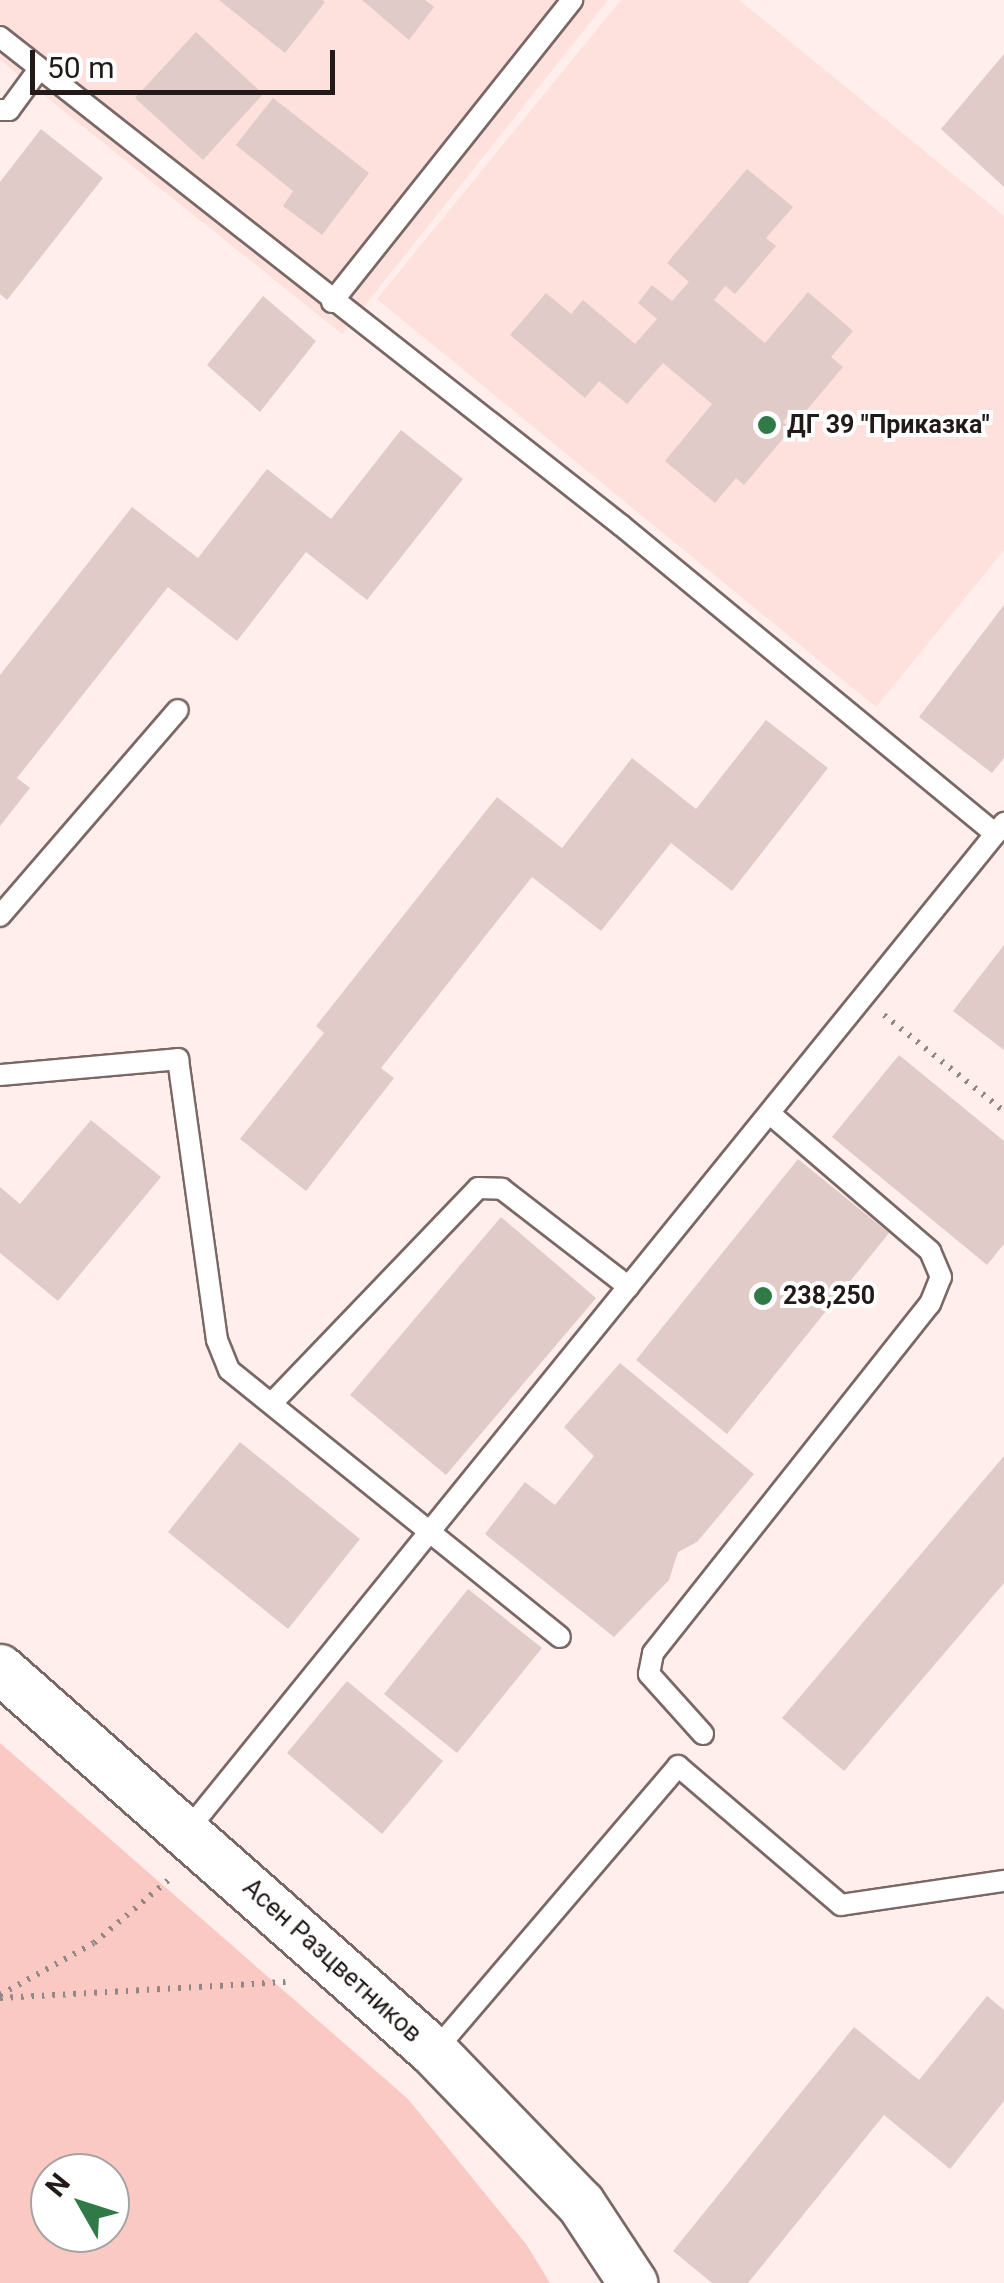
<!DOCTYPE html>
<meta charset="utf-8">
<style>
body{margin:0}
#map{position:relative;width:1004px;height:2283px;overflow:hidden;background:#ffeeeb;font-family:Roboto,sans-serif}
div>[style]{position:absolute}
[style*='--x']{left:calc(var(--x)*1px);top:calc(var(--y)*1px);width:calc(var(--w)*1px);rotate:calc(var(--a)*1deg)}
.built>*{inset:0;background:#fee0dc}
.green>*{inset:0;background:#fac9c3}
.building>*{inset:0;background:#e0cbc8}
.path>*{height:6px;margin-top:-3px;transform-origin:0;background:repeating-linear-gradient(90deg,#938785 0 2.5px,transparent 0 10.5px)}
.roads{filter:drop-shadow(2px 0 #7a6866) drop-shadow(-2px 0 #7a6866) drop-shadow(0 2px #7a6866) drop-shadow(0 -2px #7a6866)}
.service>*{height:20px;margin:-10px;padding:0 10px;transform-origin:10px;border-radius:10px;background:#fff}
.tertiary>*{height:48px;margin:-24px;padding:0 24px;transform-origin:24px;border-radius:24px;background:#fff}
.dots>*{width:28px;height:28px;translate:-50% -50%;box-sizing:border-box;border:5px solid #fff;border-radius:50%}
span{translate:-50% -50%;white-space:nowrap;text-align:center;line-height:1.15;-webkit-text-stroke:8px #fff;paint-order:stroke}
.poi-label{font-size:25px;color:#211a19;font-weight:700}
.left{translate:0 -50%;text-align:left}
.street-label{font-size:25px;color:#211a19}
.north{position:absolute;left:30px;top:2153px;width:100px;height:100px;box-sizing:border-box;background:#fff;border:2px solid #a6a3a3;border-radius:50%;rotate:309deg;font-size:28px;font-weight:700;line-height:40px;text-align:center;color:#211a19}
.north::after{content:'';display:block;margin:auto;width:35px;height:45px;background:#307a48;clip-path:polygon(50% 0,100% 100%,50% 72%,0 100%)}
.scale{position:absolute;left:30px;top:50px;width:305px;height:45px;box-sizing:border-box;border:5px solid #211a19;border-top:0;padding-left:12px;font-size:30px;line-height:35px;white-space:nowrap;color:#211a19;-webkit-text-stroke:8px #fff;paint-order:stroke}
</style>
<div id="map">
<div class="built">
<div style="clip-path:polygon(0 0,608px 0,342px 334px,0 60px)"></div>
<div style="clip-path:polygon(621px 0,739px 0,1004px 216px,1004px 550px,876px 707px,377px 299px)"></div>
</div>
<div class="green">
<div style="clip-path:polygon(evenodd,0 1743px,408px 2099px,526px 2244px,550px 2283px,0 2283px,0 1743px,50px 2173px,110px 2173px,110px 2233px,50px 2233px,50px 2173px)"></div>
</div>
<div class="building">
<div style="clip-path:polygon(219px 0,322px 0,325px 2px,285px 53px)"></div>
<div style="clip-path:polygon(362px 0,425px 0,434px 7px,409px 40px)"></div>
<div style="clip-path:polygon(196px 32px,263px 94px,203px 160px,135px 98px)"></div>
<div style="clip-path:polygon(1004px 54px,1004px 187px,941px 129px)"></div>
<div style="clip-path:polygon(273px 98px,369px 173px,322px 235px,283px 206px,293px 191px,236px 145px)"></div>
<div style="clip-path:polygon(41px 129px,103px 178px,7px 300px,0 294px,0 182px)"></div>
<div style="clip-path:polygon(747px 169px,793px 207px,766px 238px,776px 246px,735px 294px,725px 286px,714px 300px,765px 343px,808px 292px,853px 331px,831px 357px,843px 367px,799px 419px,791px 412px,783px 422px,791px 429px,744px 485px,736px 478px,715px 503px,665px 461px,712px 404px,663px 363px,627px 404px,599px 381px,585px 398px,510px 335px,546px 293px,571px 314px,583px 300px,635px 344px,657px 319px,638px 303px,652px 285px,672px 301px,689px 282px,667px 263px)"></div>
<div style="clip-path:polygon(263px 296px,316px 341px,260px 412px,207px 365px)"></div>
<div style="clip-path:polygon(401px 430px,463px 479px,367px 600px,306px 552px,237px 641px,168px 587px,17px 778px,30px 788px,0 826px,0 675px,132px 507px,198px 558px,267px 469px,331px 519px)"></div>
<div style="clip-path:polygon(1004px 605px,1004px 758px,992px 773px,919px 717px)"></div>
<div style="clip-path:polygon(766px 720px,828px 768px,732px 891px,671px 843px,601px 931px,532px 877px,381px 1068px,394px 1078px,306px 1191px,240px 1139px,324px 1033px,316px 1026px,497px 797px,562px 848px,632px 758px,696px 809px)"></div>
<div style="clip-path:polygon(1004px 945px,1004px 1050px,953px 1011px)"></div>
<div style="clip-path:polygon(899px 1055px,1004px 1141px,1004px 1244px,987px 1265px,832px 1137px)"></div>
<div style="clip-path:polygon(91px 1120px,161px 1177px,58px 1301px,0 1253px,0 1187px,20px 1204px)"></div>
<div style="clip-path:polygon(798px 1159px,889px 1233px,727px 1434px,636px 1360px)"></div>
<div style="clip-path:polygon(501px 1217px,596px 1298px,446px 1475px,350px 1395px)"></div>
<div style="clip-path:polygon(620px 1363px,754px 1474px,697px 1542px,678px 1552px,669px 1580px,614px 1637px,485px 1534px,525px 1482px,555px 1505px,594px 1456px,564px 1427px)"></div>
<div style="clip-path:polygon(240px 1442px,360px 1539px,288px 1629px,168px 1532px)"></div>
<div style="clip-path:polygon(1004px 1456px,1004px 1583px,844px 1771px,782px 1718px)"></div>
<div style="clip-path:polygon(468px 1589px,542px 1648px,457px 1753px,384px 1694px)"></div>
<div style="clip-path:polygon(347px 1681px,443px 1761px,382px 1834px,287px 1753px)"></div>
<div style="clip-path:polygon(987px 1996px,1004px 2010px,1004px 2101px,950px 2169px,884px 2115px,748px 2283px,712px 2283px,673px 2251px,854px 2027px,919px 2080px)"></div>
</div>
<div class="path">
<div style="--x:884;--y:1015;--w:154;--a:38.7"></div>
<div style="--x:0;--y:1995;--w:107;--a:-29"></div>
<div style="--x:94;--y:1943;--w:101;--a:-40.2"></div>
<div style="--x:0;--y:1998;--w:286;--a:-3.2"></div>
</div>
<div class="roads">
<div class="service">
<div style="--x:0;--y:37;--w:791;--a:38.17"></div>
<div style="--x:622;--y:526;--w:484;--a:39.5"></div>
<div style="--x:0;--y:110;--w:9;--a:0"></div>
<div style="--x:9;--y:110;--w:51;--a:-53.8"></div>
<div style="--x:332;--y:302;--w:386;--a:-51.5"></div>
<div style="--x:0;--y:916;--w:272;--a:-49.2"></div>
<div style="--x:0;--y:1075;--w:179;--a:-5.1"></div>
<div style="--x:178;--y:1059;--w:284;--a:82.1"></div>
<div style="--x:217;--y:1340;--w:32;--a:68"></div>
<div style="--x:229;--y:1370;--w:425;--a:38.9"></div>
<div style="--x:272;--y:1403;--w:298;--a:-46.2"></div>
<div style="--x:478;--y:1188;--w:24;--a:2"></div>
<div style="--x:502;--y:1189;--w:160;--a:37.7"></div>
<div style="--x:703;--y:1734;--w:81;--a:-132"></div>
<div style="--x:649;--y:1674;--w:21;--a:-79"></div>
<div style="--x:653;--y:1653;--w:446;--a:-51.6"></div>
<div style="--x:930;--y:1304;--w:29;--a:-68"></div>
<div style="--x:941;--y:1277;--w:28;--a:-113"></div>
<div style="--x:930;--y:1251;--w:211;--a:-139.4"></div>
<div style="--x:187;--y:1831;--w:1298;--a:-50.97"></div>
<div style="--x:434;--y:2052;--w:376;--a:-49.5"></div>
<div style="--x:678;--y:1766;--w:214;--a:40.5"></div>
<div style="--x:841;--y:1905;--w:165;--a:-8.4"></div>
</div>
<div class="tertiary">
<div style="--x:0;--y:1669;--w:579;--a:41.43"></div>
<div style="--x:434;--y:2052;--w:211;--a:46"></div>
<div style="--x:581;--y:2204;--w:95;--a:56.6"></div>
</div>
</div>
<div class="dots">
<div style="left:767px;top:425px;background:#307a48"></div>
<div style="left:763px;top:1296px;background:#307a48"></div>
</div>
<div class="poi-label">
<span class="left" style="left:787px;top:425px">ДГ 39 "Приказка"</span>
<span class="left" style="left:783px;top:1296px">238,250</span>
</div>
<div class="street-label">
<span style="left:332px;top:1961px;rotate:42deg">Асен Разцветников</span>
</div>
<div class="north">N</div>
<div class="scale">50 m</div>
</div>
